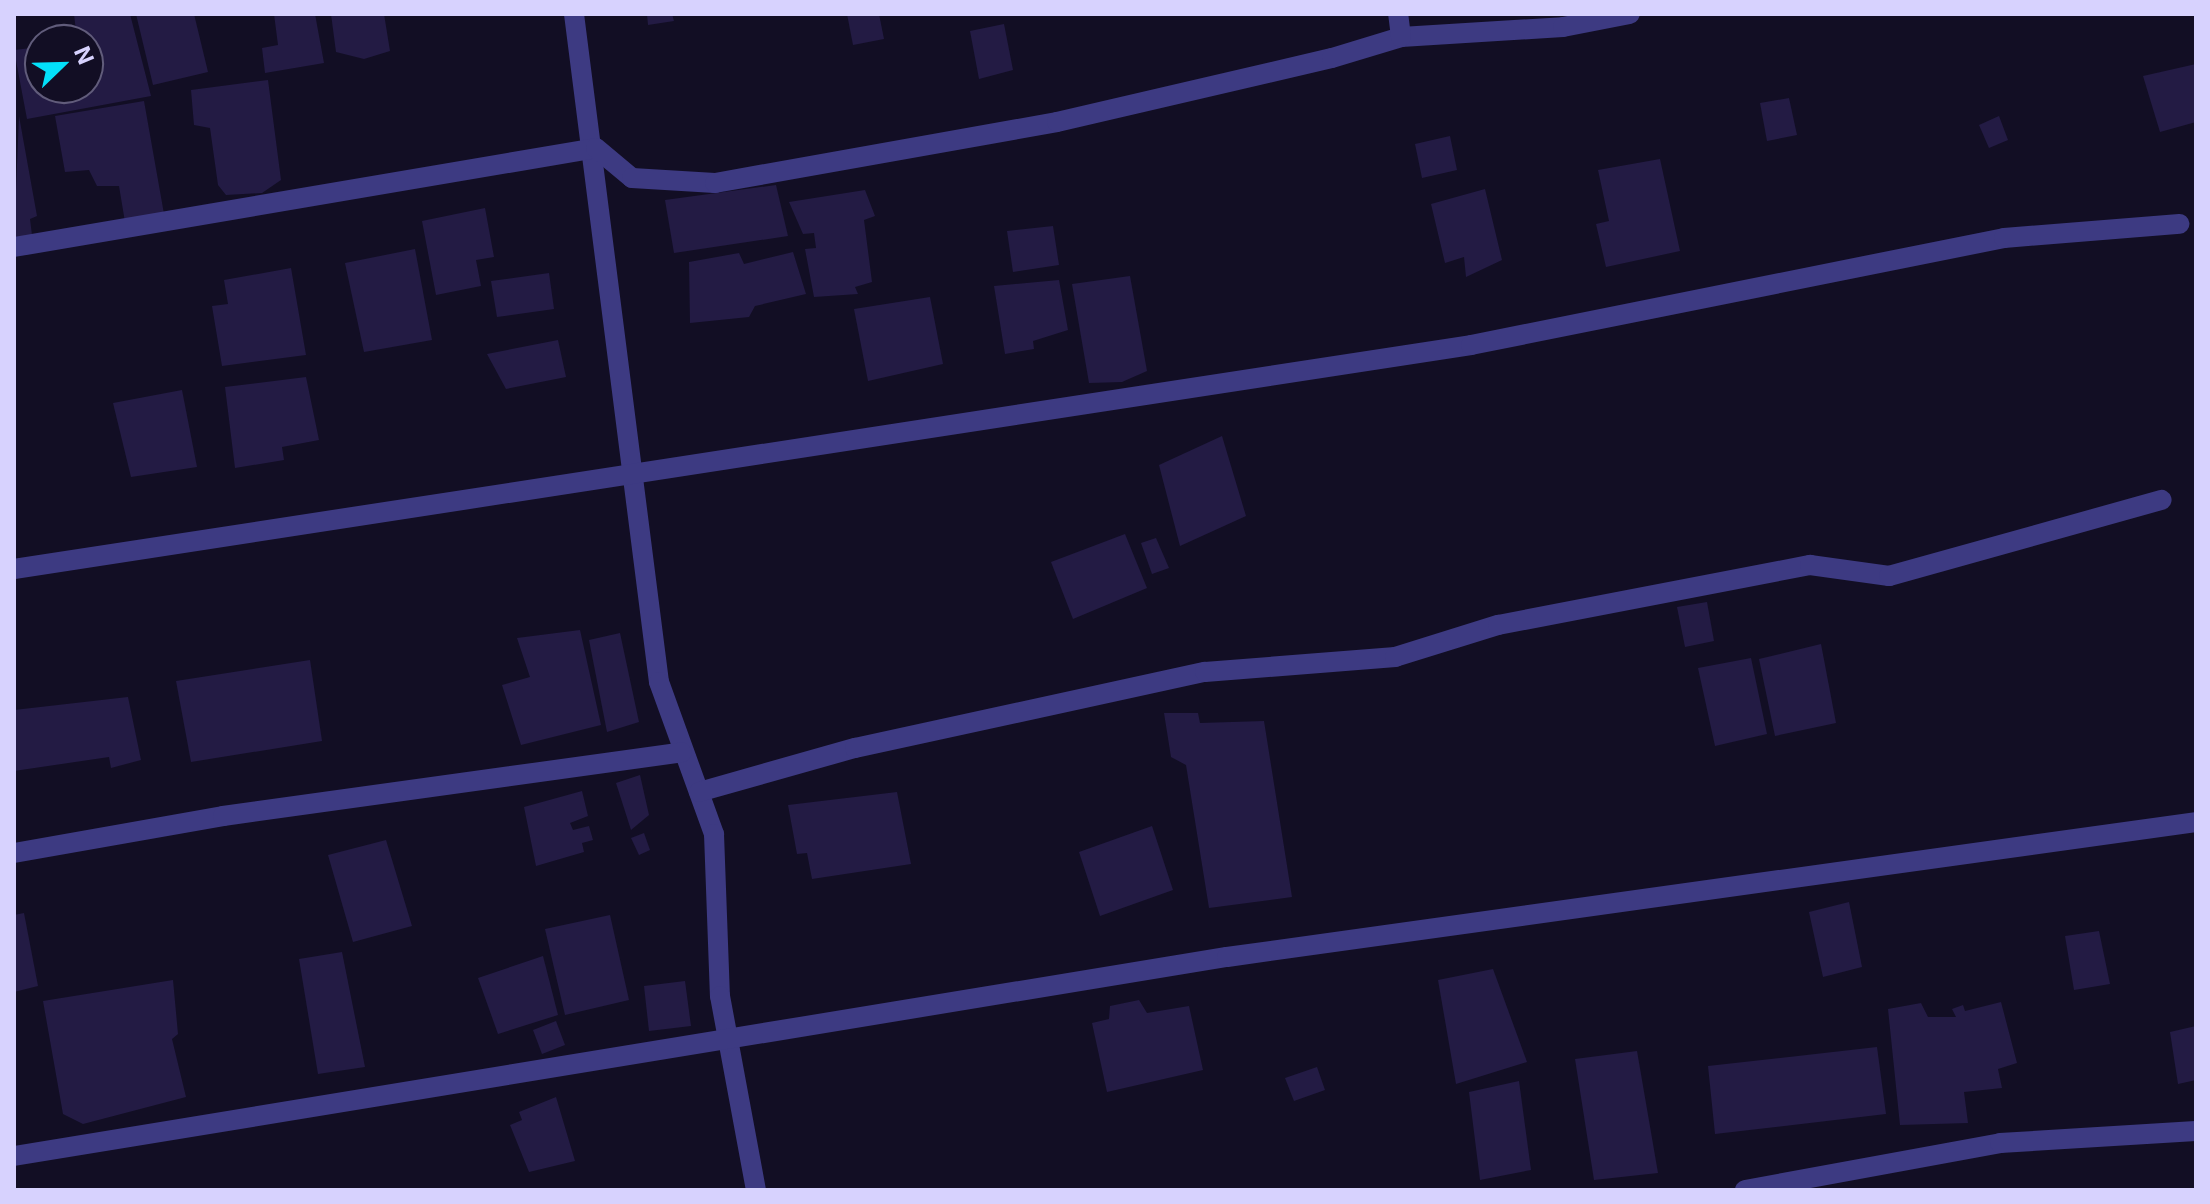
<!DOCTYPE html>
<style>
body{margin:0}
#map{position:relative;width:2210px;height:1204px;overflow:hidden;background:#120e24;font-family:Inter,sans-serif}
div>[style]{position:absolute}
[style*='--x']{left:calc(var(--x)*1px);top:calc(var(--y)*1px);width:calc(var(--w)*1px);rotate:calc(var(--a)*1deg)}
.building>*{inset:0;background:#231b44}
.minor>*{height:20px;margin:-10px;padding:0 10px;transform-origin:10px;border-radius:10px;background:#3d3a82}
span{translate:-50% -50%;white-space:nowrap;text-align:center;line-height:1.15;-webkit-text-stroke:8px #120e24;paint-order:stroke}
.frame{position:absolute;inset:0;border:16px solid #d7d2fe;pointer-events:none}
.north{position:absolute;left:24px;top:24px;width:80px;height:80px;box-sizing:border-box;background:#120e24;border:2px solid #615c7b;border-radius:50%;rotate:67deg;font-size:22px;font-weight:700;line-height:32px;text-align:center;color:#d7d2fe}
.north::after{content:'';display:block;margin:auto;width:28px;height:36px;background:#03e0f9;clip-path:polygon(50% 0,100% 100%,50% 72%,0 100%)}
</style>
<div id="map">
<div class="building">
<div style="clip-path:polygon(74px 14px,130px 14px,151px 96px,27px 119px,14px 50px,40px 47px,40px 88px,88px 88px,88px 40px,77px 40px)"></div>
<div style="clip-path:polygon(136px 14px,194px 14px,208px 72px,153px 85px)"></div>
<div style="clip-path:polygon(274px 14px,315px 14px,324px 63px,265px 73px,262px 48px,278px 45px)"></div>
<div style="clip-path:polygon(331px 14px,384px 14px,390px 51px,364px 59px,336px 52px)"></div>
<div style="clip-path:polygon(647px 14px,672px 14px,674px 21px,648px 25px)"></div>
<div style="clip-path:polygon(847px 14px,879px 14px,884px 39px,853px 45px)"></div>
<div style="clip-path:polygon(1004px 24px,1013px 70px,979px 79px,970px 31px)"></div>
<div style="clip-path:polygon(2196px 64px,2196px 122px,2160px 132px,2143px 76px)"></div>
<div style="clip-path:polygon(268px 80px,281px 180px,262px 193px,226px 195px,218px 185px,210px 128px,194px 125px,191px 90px)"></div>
<div style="clip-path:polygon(1789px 98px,1797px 135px,1767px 141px,1760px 103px)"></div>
<div style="clip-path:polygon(144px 101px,164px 214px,125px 222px,119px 186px,97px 186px,89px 170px,65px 172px,55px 116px)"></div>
<div style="clip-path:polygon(19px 116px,37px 216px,30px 219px,32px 235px,14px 238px)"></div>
<div style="clip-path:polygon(1999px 116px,2008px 140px,1989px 148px,1979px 125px)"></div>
<div style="clip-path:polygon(1450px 136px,1457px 170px,1422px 178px,1415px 144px)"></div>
<div style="clip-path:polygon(1660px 159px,1680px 251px,1606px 267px,1596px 224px,1609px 221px,1598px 170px)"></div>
<div style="clip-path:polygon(776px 185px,788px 236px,674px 253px,665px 200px)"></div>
<div style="clip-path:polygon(1485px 189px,1502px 260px,1466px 277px,1464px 257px,1445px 263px,1431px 204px)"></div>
<div style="clip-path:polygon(865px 190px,875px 216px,864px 220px,872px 282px,855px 287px,858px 294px,814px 297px,805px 249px,816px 248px,814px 233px,803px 234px,789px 202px)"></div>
<div style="clip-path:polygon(485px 208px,494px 257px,476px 260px,481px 286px,436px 295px,422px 221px)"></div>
<div style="clip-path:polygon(1053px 226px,1059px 265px,1013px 272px,1007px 231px)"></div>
<div style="clip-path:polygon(415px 249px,432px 340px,364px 352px,345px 263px)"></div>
<div style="clip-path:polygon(793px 252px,806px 294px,755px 306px,749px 317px,690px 323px,689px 262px,739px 253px,744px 264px)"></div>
<div style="clip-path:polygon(291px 268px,306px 355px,222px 366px,212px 306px,228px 304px,224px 280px)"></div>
<div style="clip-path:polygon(549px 273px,554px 309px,497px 317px,491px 281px)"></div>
<div style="clip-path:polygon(1130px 276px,1147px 371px,1122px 382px,1089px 383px,1072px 284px)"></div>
<div style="clip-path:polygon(1059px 280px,1068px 330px,1033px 341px,1034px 349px,1005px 354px,994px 286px)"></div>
<div style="clip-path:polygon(930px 297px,943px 364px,868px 381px,854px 309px)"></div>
<div style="clip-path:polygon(558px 340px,566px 377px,506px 389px,487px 354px)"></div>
<div style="clip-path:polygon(306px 377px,319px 440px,282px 447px,284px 460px,235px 468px,225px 387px)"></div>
<div style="clip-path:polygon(182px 390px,197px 467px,131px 477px,113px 403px)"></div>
<div style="clip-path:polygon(1222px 436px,1246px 516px,1180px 546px,1159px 465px)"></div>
<div style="clip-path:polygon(1125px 534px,1147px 588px,1073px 619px,1051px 562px)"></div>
<div style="clip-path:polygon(1156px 538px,1169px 568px,1152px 574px,1141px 543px)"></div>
<div style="clip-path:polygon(1707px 602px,1714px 641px,1685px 647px,1677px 607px)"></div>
<div style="clip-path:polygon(580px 630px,601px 725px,521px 745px,502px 685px,530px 677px,517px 638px)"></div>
<div style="clip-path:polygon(620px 633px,639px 722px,607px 732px,589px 640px)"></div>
<div style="clip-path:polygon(1821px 644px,1836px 723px,1775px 736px,1759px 659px)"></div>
<div style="clip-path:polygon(1751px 658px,1767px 734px,1715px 746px,1698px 668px)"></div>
<div style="clip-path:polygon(310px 660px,322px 741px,191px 762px,176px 681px)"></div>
<div style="clip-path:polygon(128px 697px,141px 760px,111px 768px,109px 757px,14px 771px,14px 710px)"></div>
<div style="clip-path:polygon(1164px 713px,1198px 713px,1200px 723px,1264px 721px,1292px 897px,1209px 908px,1186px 765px,1171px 757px)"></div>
<div style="clip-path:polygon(640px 775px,649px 815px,631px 830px,616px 783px)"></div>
<div style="clip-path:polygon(582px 791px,588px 816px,570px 823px,573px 830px,589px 826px,593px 840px,582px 843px,584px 852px,536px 866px,524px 807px)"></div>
<div style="clip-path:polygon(897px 792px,911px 864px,812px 879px,807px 853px,797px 854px,788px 805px)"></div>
<div style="clip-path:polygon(1152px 826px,1173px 890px,1100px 916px,1079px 852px)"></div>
<div style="clip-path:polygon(644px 833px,650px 850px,639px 855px,631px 838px)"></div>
<div style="clip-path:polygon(386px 840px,412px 926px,353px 942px,328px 855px)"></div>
<div style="clip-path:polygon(1849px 902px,1862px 967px,1823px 977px,1809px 912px)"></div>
<div style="clip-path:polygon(24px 913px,38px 986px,14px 992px,14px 915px)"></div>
<div style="clip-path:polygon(610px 915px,629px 1000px,565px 1015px,545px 929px)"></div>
<div style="clip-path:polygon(2099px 931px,2110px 984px,2074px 990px,2065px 936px)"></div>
<div style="clip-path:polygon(342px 952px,365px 1067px,318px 1074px,299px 959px)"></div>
<div style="clip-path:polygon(543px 956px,558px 1015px,498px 1034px,478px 978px)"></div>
<div style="clip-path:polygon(1493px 969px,1527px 1062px,1456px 1084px,1438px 980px)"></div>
<div style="clip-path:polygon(173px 980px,178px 1034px,172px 1039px,186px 1097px,83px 1124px,63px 1114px,43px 1001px)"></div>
<div style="clip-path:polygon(685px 981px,691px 1026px,649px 1031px,644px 986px)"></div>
<div style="clip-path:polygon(1139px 1000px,1147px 1013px,1189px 1006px,1203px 1070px,1107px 1092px,1092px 1023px,1109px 1019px,1110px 1006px)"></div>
<div style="clip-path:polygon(2001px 1002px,2017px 1063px,1998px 1069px,2002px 1088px,1964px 1092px,1968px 1123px,1900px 1125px,1888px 1009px,1921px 1003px,1928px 1017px,1956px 1017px,1952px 1009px,1963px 1005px,1965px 1011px)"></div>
<div style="clip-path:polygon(556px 1021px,565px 1045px,542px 1054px,533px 1030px)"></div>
<div style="clip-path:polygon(2196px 1026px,2196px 1080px,2178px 1084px,2170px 1032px)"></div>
<div style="clip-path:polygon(1877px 1047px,1886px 1114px,1715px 1134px,1708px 1066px)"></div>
<div style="clip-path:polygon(1637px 1051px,1658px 1173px,1594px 1180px,1575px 1059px)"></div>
<div style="clip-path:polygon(1317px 1067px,1325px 1090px,1294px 1101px,1285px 1078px)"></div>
<div style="clip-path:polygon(1519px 1081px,1531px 1170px,1480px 1180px,1469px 1092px)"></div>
<div style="clip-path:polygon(556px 1097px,575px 1161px,529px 1172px,510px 1125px,522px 1120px,519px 1112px)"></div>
</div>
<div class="minor">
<div style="--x:574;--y:14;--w:673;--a:82.75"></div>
<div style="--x:659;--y:682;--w:162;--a:70.1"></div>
<div style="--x:714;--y:834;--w:162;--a:87.9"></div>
<div style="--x:720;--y:996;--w:197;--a:79.5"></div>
<div style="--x:1401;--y:37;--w:162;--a:-3.5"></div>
<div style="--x:1563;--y:27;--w:68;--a:-11"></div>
<div style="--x:14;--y:247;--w:590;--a:-9.65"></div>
<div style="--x:596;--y:148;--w:47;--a:39.8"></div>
<div style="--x:632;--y:178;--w:83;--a:3.4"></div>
<div style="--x:715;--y:183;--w:347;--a:-10.1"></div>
<div style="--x:1057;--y:122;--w:282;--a:-13.1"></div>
<div style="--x:1332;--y:58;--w:72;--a:-16.9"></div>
<div style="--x:1401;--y:37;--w:23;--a:-97"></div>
<div style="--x:14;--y:569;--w:1474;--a:-8.74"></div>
<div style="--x:1471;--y:345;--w:544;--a:-11.35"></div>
<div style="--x:2004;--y:238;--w:176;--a:-4.6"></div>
<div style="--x:699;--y:792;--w:162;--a:-15.8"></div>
<div style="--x:855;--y:748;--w:358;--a:-12.3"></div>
<div style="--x:1205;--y:672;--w:191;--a:-4.5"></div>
<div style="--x:1395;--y:657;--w:108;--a:-17.3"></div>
<div style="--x:1498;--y:625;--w:318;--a:-10.9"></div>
<div style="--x:1810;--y:565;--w:80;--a:7.9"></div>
<div style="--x:1889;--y:576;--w:283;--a:-15.6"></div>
<div style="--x:14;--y:853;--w:212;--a:-10"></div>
<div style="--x:223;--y:816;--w:463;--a:-7.9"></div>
<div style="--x:14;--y:1156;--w:1229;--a:-9.32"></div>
<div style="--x:1227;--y:957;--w:978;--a:-7.93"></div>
<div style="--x:1745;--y:1190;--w:259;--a:-10.4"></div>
<div style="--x:2000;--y:1143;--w:196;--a:-3.5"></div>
</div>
<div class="frame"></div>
<div class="north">N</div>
</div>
